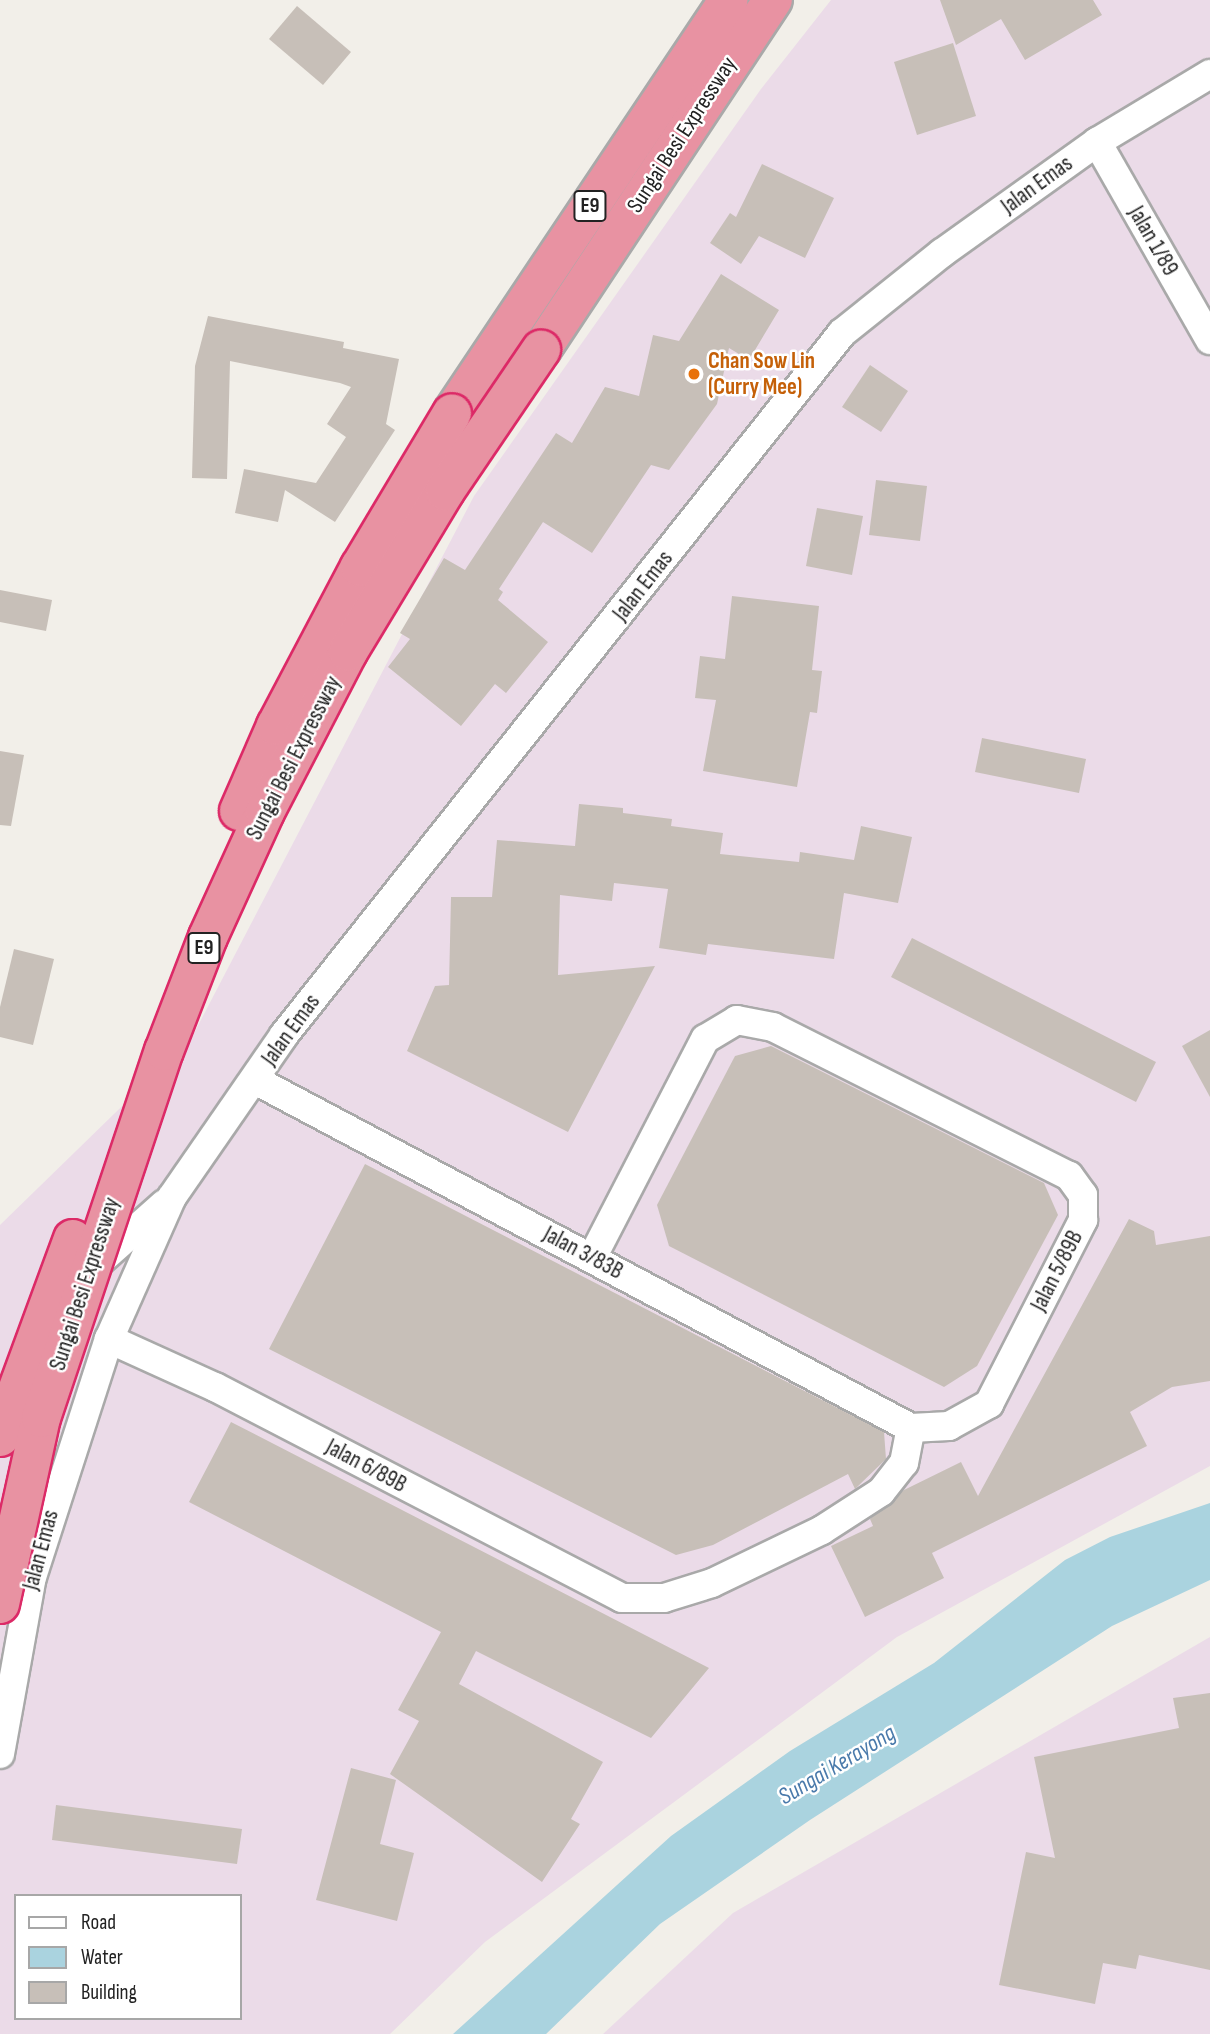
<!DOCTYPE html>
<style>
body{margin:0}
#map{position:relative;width:1210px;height:2034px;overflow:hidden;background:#f2efe9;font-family:"Sofia Sans Condensed",sans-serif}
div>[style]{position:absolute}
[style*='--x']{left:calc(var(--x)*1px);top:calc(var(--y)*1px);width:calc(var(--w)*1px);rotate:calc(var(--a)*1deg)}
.industrial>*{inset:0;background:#ebdbe8}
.water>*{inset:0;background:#aad3df}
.building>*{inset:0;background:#c7bfb8}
.roads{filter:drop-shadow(2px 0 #a9a9a9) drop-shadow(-2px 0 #a9a9a9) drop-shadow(0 2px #a9a9a9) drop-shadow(0 -2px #a9a9a9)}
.street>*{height:28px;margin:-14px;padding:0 14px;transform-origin:14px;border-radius:14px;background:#fff}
.highway>*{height:38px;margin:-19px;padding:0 19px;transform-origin:19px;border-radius:19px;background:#e892a2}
.bridges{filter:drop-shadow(2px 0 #dc2a67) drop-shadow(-2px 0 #dc2a67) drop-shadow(0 2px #dc2a67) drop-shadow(0 -2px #dc2a67)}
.highway-bridge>*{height:38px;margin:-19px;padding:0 19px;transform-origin:19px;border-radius:19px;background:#e892a2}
.dots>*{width:19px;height:19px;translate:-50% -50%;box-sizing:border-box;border:4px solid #fff;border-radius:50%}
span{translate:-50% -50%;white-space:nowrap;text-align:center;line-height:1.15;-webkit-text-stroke:5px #fff;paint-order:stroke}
.shield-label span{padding:2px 5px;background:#fff;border:2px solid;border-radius:5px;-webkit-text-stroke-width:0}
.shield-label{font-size:21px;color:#222;font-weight:700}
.street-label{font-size:23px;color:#222}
.food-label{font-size:23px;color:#c56008;font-weight:700}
.left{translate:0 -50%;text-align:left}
.water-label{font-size:24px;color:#4a7aab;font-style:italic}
.legend{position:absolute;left:14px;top:1894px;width:228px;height:126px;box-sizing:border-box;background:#fff;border:2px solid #a7a7a7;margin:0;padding:9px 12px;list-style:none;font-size:21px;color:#222}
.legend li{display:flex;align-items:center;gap:14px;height:35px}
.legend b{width:35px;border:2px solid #a7a7a7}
</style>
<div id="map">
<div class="industrial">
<div style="clip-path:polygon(evenodd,831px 0,1210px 0,1210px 1466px,897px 1637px,485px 1942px,390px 2034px,0 2034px,0 1225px,191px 1039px,474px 496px,761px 89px,831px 0,16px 1896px,240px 1896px,240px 2018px,16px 2018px,16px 1896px)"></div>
<div style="clip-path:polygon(1210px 1637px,1210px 2034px,603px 2034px,733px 1913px)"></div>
</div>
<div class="water">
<div style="clip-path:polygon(1210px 1503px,1210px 1580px,1112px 1626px,810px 1820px,660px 1924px,546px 2034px,453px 2034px,671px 1836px,790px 1751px,934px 1663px,1065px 1560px,1110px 1537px)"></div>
</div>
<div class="building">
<div style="clip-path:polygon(940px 0,1093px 0,1102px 15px,1025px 60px,1001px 19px,956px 45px)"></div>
<div style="clip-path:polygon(297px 6px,351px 52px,323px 85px,269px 39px)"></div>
<div style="clip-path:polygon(953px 43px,976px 116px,917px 135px,894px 62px)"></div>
<div style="clip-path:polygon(762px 164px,834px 198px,805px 258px,759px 236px,741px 264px,710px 243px,730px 213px,736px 217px)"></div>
<div style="clip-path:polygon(721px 274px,779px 310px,749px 360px,729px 348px,717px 404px,669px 470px,651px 465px,592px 553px,543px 522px,499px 589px,503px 592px,498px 600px,548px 642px,506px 693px,495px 684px,461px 726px,388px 667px,410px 639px,400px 633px,444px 558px,465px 570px,556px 433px,572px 443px,605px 387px,639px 396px,653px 335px,679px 341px)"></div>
<div style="clip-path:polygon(208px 316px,344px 342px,343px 348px,399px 359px,386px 424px,395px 430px,335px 522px,285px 490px,278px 522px,235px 513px,244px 469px,316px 483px,346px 437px,327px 424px,351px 387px,340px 383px,230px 361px,227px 479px,192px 478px,195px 366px)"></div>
<div style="clip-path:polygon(870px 365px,908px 391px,881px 432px,842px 407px)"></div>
<div style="clip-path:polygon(876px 480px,927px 486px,920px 541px,869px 535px)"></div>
<div style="clip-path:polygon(817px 508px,863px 516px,852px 575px,806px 566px)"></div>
<div style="clip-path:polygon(0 590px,52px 600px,46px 631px,0 622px)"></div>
<div style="clip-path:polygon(732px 596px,819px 606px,812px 670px,822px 671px,817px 713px,810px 712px,797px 787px,703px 771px,716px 700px,695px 698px,700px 656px,725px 659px)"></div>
<div style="clip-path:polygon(982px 738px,1086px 759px,1079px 793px,975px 772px)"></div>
<div style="clip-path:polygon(0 751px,24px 755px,11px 826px,0 825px)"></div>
<div style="clip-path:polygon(579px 804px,623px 808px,623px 813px,672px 819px,671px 826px,723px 833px,720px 854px,799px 862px,800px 852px,854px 860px,861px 826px,912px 837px,898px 903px,844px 893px,834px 959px,708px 944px,706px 955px,659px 948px,668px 889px,614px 883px,612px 901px,560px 895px,558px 975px,655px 966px,568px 1132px,407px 1051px,435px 986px,449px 985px,451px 897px,492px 897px,497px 840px,575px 846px)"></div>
<div style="clip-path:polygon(912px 938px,1156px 1062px,1136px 1102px,891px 977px)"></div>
<div style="clip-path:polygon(14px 949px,54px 959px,33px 1045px,0 1037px,0 1007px)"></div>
<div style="clip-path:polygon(1210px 1030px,1210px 1097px,1182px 1046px)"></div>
<div style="clip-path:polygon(771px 1046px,1044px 1183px,1058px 1215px,977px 1366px,944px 1387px,669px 1246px,657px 1205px,735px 1056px)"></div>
<div style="clip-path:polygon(365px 1164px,884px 1432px,886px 1459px,855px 1489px,848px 1474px,713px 1545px,676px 1555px,269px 1349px)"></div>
<div style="clip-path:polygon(1129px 1219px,1154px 1231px,1156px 1245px,1210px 1236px,1210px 1381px,1172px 1387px,1130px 1412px,1147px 1446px,932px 1553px,944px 1578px,865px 1617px,831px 1546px,873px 1526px,870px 1519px,904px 1490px,961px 1462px,978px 1496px)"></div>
<div style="clip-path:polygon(231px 1422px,709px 1668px,651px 1738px,476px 1651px,459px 1684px,603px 1762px,571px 1819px,580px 1824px,542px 1882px,390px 1774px,419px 1721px,398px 1710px,441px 1632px,189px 1502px)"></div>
<div style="clip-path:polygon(1210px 1693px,1210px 1970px,1139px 1955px,1136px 1969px,1103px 1963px,1095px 2004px,999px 1985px,1026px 1852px,1055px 1858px,1034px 1757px,1179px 1728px,1173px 1698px)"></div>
<div style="clip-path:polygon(351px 1768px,396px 1780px,380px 1844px,414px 1853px,397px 1921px,316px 1900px)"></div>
<div style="clip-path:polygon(56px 1805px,242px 1829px,237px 1864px,52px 1840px)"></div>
</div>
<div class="roads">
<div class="street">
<div style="--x:1097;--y:142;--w:228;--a:60.3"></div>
<div style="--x:255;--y:1080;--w:743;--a:27.95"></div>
<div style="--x:90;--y:1270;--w:99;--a:-41.7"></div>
<div style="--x:109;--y:1339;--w:116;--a:24.4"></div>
<div style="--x:215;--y:1387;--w:458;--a:27.4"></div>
<div style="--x:622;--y:1598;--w:42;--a:0"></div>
<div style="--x:664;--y:1598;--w:50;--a:-17.4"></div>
<div style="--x:712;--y:1583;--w:122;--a:-25.7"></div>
<div style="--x:822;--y:1530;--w:70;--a:-32.8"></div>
<div style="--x:881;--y:1492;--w:37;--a:-52"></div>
<div style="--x:904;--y:1463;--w:36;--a:-79"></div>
<div style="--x:911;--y:1428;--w:38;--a:-3"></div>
<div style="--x:949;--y:1426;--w:46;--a:-28.8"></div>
<div style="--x:989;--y:1404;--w:207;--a:-62.9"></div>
<div style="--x:1083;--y:1220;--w:25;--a:-90"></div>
<div style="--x:1083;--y:1195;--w:24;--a:-126"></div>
<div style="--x:1069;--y:1176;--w:331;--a:-153.3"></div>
<div style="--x:773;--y:1027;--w:37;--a:-169"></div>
<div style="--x:737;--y:1020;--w:37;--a:149"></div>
<div style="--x:705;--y:1039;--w:246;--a:117.3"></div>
<div style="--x:0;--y:1754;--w:180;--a:-79.8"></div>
<div style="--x:32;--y:1577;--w:250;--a:-72.1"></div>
<div style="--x:109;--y:1339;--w:155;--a:-66.1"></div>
<div style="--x:172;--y:1197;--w:197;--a:-55.3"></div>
<div style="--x:284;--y:1035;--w:897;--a:-51.52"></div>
<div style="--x:842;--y:333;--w:128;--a:-38.7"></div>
<div style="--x:942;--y:253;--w:191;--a:-35.6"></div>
<div style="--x:1097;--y:142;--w:132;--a:-31"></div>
</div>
<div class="highway">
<div style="--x:541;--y:350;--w:420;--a:-56.5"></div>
<div style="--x:452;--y:413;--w:497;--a:-56.2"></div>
</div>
</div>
<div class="bridges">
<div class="highway-bridge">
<div style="--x:239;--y:811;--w:93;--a:-66.5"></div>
<div style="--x:276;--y:726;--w:180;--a:-62.2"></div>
<div style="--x:360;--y:567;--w:179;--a:-59.1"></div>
<div style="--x:0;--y:1437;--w:211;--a:-69.8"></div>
<div style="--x:0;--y:1604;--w:190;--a:-77.6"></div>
<div style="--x:41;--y:1418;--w:387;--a:-71.5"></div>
<div style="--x:164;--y:1051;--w:122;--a:-68.9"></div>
<div style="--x:208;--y:937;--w:137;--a:-65.5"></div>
<div style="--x:265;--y:812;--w:180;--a:-62.6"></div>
<div style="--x:348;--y:652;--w:188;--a:-58.9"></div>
<div style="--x:445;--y:491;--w:171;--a:-55.8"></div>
</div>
</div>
<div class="dots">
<div style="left:694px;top:374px;background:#e8710a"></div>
</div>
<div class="shield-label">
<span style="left:590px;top:206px">E9</span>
<span style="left:204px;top:948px">E9</span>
</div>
<div class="street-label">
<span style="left:682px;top:135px;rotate:-57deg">Sungai Besi Expressway</span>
<span style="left:1037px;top:185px;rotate:-36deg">Jalan Emas</span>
<span style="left:1153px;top:241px;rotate:60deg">Jalan 1/89</span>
<span style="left:643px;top:586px;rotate:-52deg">Jalan Emas</span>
<span style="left:294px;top:758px;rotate:-63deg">Sungai Besi Expressway</span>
<span style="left:291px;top:1030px;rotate:-54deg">Jalan Emas</span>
<span style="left:583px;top:1253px;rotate:28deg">Jalan 3/83B</span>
<span style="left:1057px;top:1271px;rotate:-63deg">Jalan 5/89B</span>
<span style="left:85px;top:1284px;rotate:-72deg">Sungai Besi Expressway</span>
<span style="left:366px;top:1466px;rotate:28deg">Jalan 6/89B</span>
<span style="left:41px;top:1550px;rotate:-75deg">Jalan Emas</span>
</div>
<div class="food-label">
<span class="left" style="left:708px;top:374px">Chan Sow Lin<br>(Curry Mee)</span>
</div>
<div class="water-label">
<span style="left:837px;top:1765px;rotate:-31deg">Sungai Kerayong</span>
</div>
<ul class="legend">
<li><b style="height:9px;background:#fff"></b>Road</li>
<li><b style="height:19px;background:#aad3df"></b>Water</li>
<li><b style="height:19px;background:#c7bfb8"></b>Building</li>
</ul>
</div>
